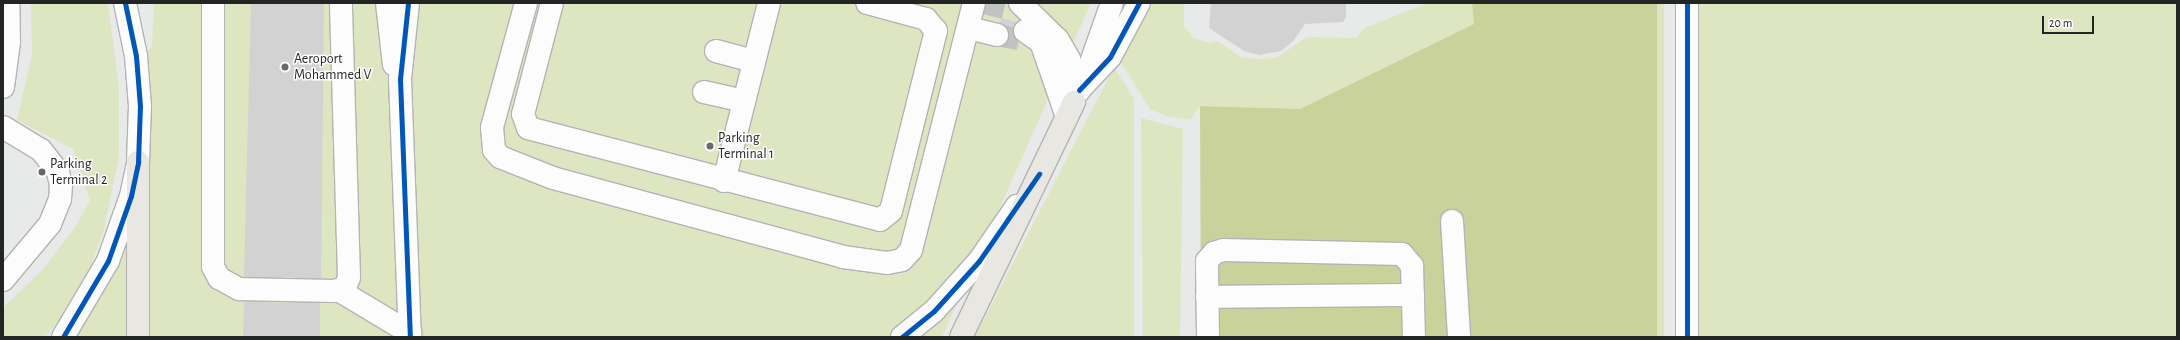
<!DOCTYPE html>
<style>
body{margin:0}
#map{position:relative;width:2180px;height:340px;overflow:hidden;background:#e8e9e9;font-family:"Alegreya Sans",sans-serif}
div>[style]{position:absolute}
[style*='--x']{left:calc(var(--x)*1px);top:calc(var(--y)*1px);width:calc(var(--w)*1px);rotate:calc(var(--a)*1deg)}
.green>*{inset:0;background:#dee5c1}
.forest>*{inset:0;background:#c9d29a}
.building>*{inset:0;background:#d2d2d2}
.minor-tunnel>*{height:22px;margin-top:-11px;transform-origin:0;background:repeating-linear-gradient(90deg,#c1c2c2 0 22px,transparent 0 33px)}
.roads{filter:drop-shadow(1px 0 #b3b3b3) drop-shadow(-1px 0 #b3b3b3) drop-shadow(0 1px #b3b3b3) drop-shadow(0 -1px #b3b3b3)}
.minor>*{height:22px;margin:-11px;padding:0 11px;transform-origin:11px;border-radius:11px;background:#fcfcfc}
.major>*{height:22px;margin:-11px;padding:0 11px;transform-origin:11px;border-radius:11px;background:#e8e7e2}
.cycleway>*{height:5px;margin:-2.5px;padding:0 2.5px;transform-origin:2.5px;border-radius:2.5px;background:#0057b8}
.dots>*{width:11px;height:11px;translate:-50% -50%;box-sizing:border-box;border:2px solid #fff;border-radius:50%}
span{translate:-50% -50%;white-space:nowrap;text-align:center;line-height:1.15;-webkit-text-stroke:3px #fff;paint-order:stroke}
.poi-label{font-size:14px;color:#232424}
.left{translate:0 -50%;text-align:left}
.frame{position:absolute;inset:0;border:4px solid #232424;pointer-events:none}
.scale{position:absolute;left:2042px;top:16px;width:52px;height:18px;box-sizing:border-box;border:2px solid #232424;border-top:0;padding-left:5px;font-size:12px;line-height:14px;white-space:nowrap;color:#232424;-webkit-text-stroke:3px #fff;paint-order:stroke}
</style>
<div id="map">
<div class="green">
<div style="clip-path:polygon(31px 3px,108px 3px,119px 90px,119px 156px,103px 234px,90px 267px,58px 321px,45px 337px,3px 337px,3px 308px,45px 267px,73px 230px,90px 201px,73px 149px,17px 120px,32px 55px)"></div>
<div style="clip-path:polygon(154px 3px,1091px 3px,942px 337px,63px 337px,126px 209px,133px 61px,152px 47px)"></div>
<div style="clip-path:polygon(1148px 3px,1184px 3px,1184px 26px,1193px 38px,1210px 43px,1217px 41px,1241px 57px,1257px 59px,1276px 58px,1307px 37px,1356px 38px,1365px 28px,1428px 3px,1472px 3px,1474px 24px,1300px 109px,1200px 106px,1190px 120px,1166px 116px,1150px 109px,1119px 59px)"></div>
<div style="clip-path:polygon(1657px 3px,1664px 3px,1664px 337px,1657px 337px)"></div>
<div style="clip-path:polygon(1687px 3px,2177px 3px,2177px 337px,1688px 337px)"></div>
<div style="clip-path:polygon(1114px 67px,1134px 99px,1134px 337px,975px 337px)"></div>
<div style="clip-path:polygon(1141px 118px,1183px 129px,1180px 337px,1143px 337px)"></div>
</div>
<div class="forest">
<div style="clip-path:polygon(1472px 3px,1657px 3px,1657px 337px,1201px 337px,1200px 106px,1300px 109px,1474px 24px)"></div>
</div>
<div class="building">
<div style="clip-path:polygon(251px 3px,324px 3px,321px 278px,244px 277px)"></div>
<div style="clip-path:polygon(986px 3px,1005px 3px,1001px 18px,984px 13px)"></div>
<div style="clip-path:polygon(1211px 3px,1346px 3px,1346px 17px,1343px 22px,1305px 24px,1294px 40px,1281px 51px,1259px 55px,1244px 51px,1209px 28px)"></div>
<div style="clip-path:polygon(1001px 18px,1017px 22px,1013px 30px,1020px 48px,1006px 44px,1009px 32px,1000px 23px)"></div>
<div style="clip-path:polygon(244px 302px,320px 303px,320px 337px,243px 337px)"></div>
</div>
<div class="minor-tunnel">
<div style="--x:984;--y:3;--w:21;--a:14"></div>
<div style="--x:997;--y:35;--w:25;--a:11"></div>
</div>
<div class="roads">
<div class="minor">
<div style="--x:213;--y:3;--w:264;--a:90"></div>
<div style="--x:213;--y:267;--w:13;--a:61"></div>
<div style="--x:219;--y:278;--w:23;--a:29"></div>
<div style="--x:239;--y:289;--w:95;--a:1.2"></div>
<div style="--x:334;--y:291;--w:11;--a:-15"></div>
<div style="--x:345;--y:288;--w:12;--a:-70"></div>
<div style="--x:349;--y:277;--w:274;--a:-91.7"></div>
<div style="--x:387;--y:3;--w:62;--a:83.6"></div>
<div style="--x:408;--y:3;--w:76;--a:96"></div>
<div style="--x:400;--y:79;--w:258;--a:87.8"></div>
<div style="--x:526;--y:3;--w:129;--a:105.3"></div>
<div style="--x:492;--y:127;--w:23;--a:85"></div>
<div style="--x:494;--y:150;--w:9;--a:49"></div>
<div style="--x:500;--y:157;--w:57;--a:21.6"></div>
<div style="--x:553;--y:178;--w:301;--a:15.2"></div>
<div style="--x:843;--y:257;--w:44;--a:7.8"></div>
<div style="--x:887;--y:263;--w:15;--a:-11"></div>
<div style="--x:902;--y:260;--w:13;--a:-48"></div>
<div style="--x:911;--y:250;--w:255;--a:-75.7"></div>
<div style="--x:552;--y:3;--w:115;--a:104.6"></div>
<div style="--x:523;--y:114;--w:15;--a:70"></div>
<div style="--x:528;--y:128;--w:364;--a:14.6"></div>
<div style="--x:880;--y:220;--w:14;--a:-39"></div>
<div style="--x:891;--y:211;--w:186;--a:-76"></div>
<div style="--x:936;--y:31;--w:16;--a:-130"></div>
<div style="--x:926;--y:19;--w:61;--a:-164.8"></div>
<div style="--x:1020;--y:3;--w:53;--a:44.2"></div>
<div style="--x:1058;--y:40;--w:22;--a:60"></div>
<div style="--x:1069;--y:59;--w:33;--a:72"></div>
<div style="--x:1079;--y:90;--w:45;--a:-46.8"></div>
<div style="--x:1110;--y:57;--w:61;--a:-61.8"></div>
<div style="--x:1687;--y:3;--w:334;--a:90"></div>
<div style="--x:969;--y:28;--w:29;--a:14"></div>
<div style="--x:1025;--y:31;--w:19;--a:35"></div>
<div style="--x:1041;--y:42;--w:79;--a:70.9"></div>
<div style="--x:716;--y:51;--w:39;--a:15"></div>
<div style="--x:1088;--y:71;--w:72;--a:-70.6"></div>
<div style="--x:3;--y:87;--w:45;--a:-82.4"></div>
<div style="--x:9;--y:42;--w:39;--a:-91"></div>
<div style="--x:704;--y:92;--w:41;--a:12.7"></div>
<div style="--x:3;--y:127;--w:44;--a:31.2"></div>
<div style="--x:41;--y:150;--w:28;--a:52"></div>
<div style="--x:58;--y:172;--w:13;--a:77"></div>
<div style="--x:61;--y:185;--w:14;--a:94"></div>
<div style="--x:60;--y:199;--w:27;--a:112"></div>
<div style="--x:50;--y:224;--w:73;--a:130"></div>
<div style="--x:724;--y:181;--w:184;--a:-75.8"></div>
<div style="--x:1452;--y:221;--w:116;--a:86.5"></div>
<div style="--x:340;--y:291;--w:82;--a:31"></div>
<div style="--x:1207;--y:297;--w:206;--a:-0.6"></div>
<div style="--x:63;--y:337;--w:88;--a:-59.4"></div>
<div style="--x:108;--y:261;--w:69;--a:-70.5"></div>
<div style="--x:131;--y:196;--w:35;--a:-78"></div>
<div style="--x:138;--y:162;--w:56;--a:-88"></div>
<div style="--x:140;--y:106;--w:50;--a:-94.6"></div>
<div style="--x:136;--y:56;--w:54;--a:-101.7"></div>
<div style="--x:902;--y:337;--w:41;--a:-39.1"></div>
<div style="--x:934;--y:311;--w:67;--a:-48"></div>
<div style="--x:979;--y:261;--w:67;--a:-55.4"></div>
<div style="--x:1208;--y:337;--w:76;--a:-90.8"></div>
<div style="--x:1207;--y:261;--w:11;--a:-49"></div>
<div style="--x:1214;--y:253;--w:9;--a:-18"></div>
<div style="--x:1223;--y:250;--w:179;--a:1.3"></div>
<div style="--x:1402;--y:254;--w:16;--a:50"></div>
<div style="--x:1412;--y:266;--w:71;--a:88.4"></div>
</div>
<div class="major">
<div style="--x:138;--y:337;--w:175;--a:-90"></div>
<div style="--x:961;--y:337;--w:261;--a:-64.3"></div>
</div>
</div>
<div class="cycleway">
<div style="--x:408;--y:3;--w:76;--a:96"></div>
<div style="--x:400;--y:79;--w:258;--a:87.8"></div>
<div style="--x:1687;--y:3;--w:334;--a:90"></div>
<div style="--x:1079;--y:90;--w:45;--a:-46.8"></div>
<div style="--x:1110;--y:57;--w:61;--a:-61.8"></div>
<div style="--x:63;--y:337;--w:88;--a:-59.4"></div>
<div style="--x:108;--y:261;--w:69;--a:-70.5"></div>
<div style="--x:131;--y:196;--w:35;--a:-78"></div>
<div style="--x:138;--y:162;--w:56;--a:-88"></div>
<div style="--x:140;--y:106;--w:50;--a:-94.6"></div>
<div style="--x:136;--y:56;--w:54;--a:-101.7"></div>
<div style="--x:902;--y:337;--w:41;--a:-39.1"></div>
<div style="--x:934;--y:311;--w:67;--a:-48"></div>
<div style="--x:979;--y:261;--w:106;--a:-55.4"></div>
</div>
<div class="dots">
<div style="left:285px;top:67px;background:#686969"></div>
<div style="left:710px;top:146px;background:#686969"></div>
<div style="left:42px;top:172px;background:#686969"></div>
</div>
<div class="poi-label">
<span class="left" style="left:294px;top:67px">Aeroport<br>Mohammed V</span>
<span class="left" style="left:718px;top:146px">Parking<br>Terminal 1</span>
<span class="left" style="left:50px;top:172px">Parking<br>Terminal 2</span>
</div>
<div class="frame"></div>
<div class="scale">20 m</div>
</div>
